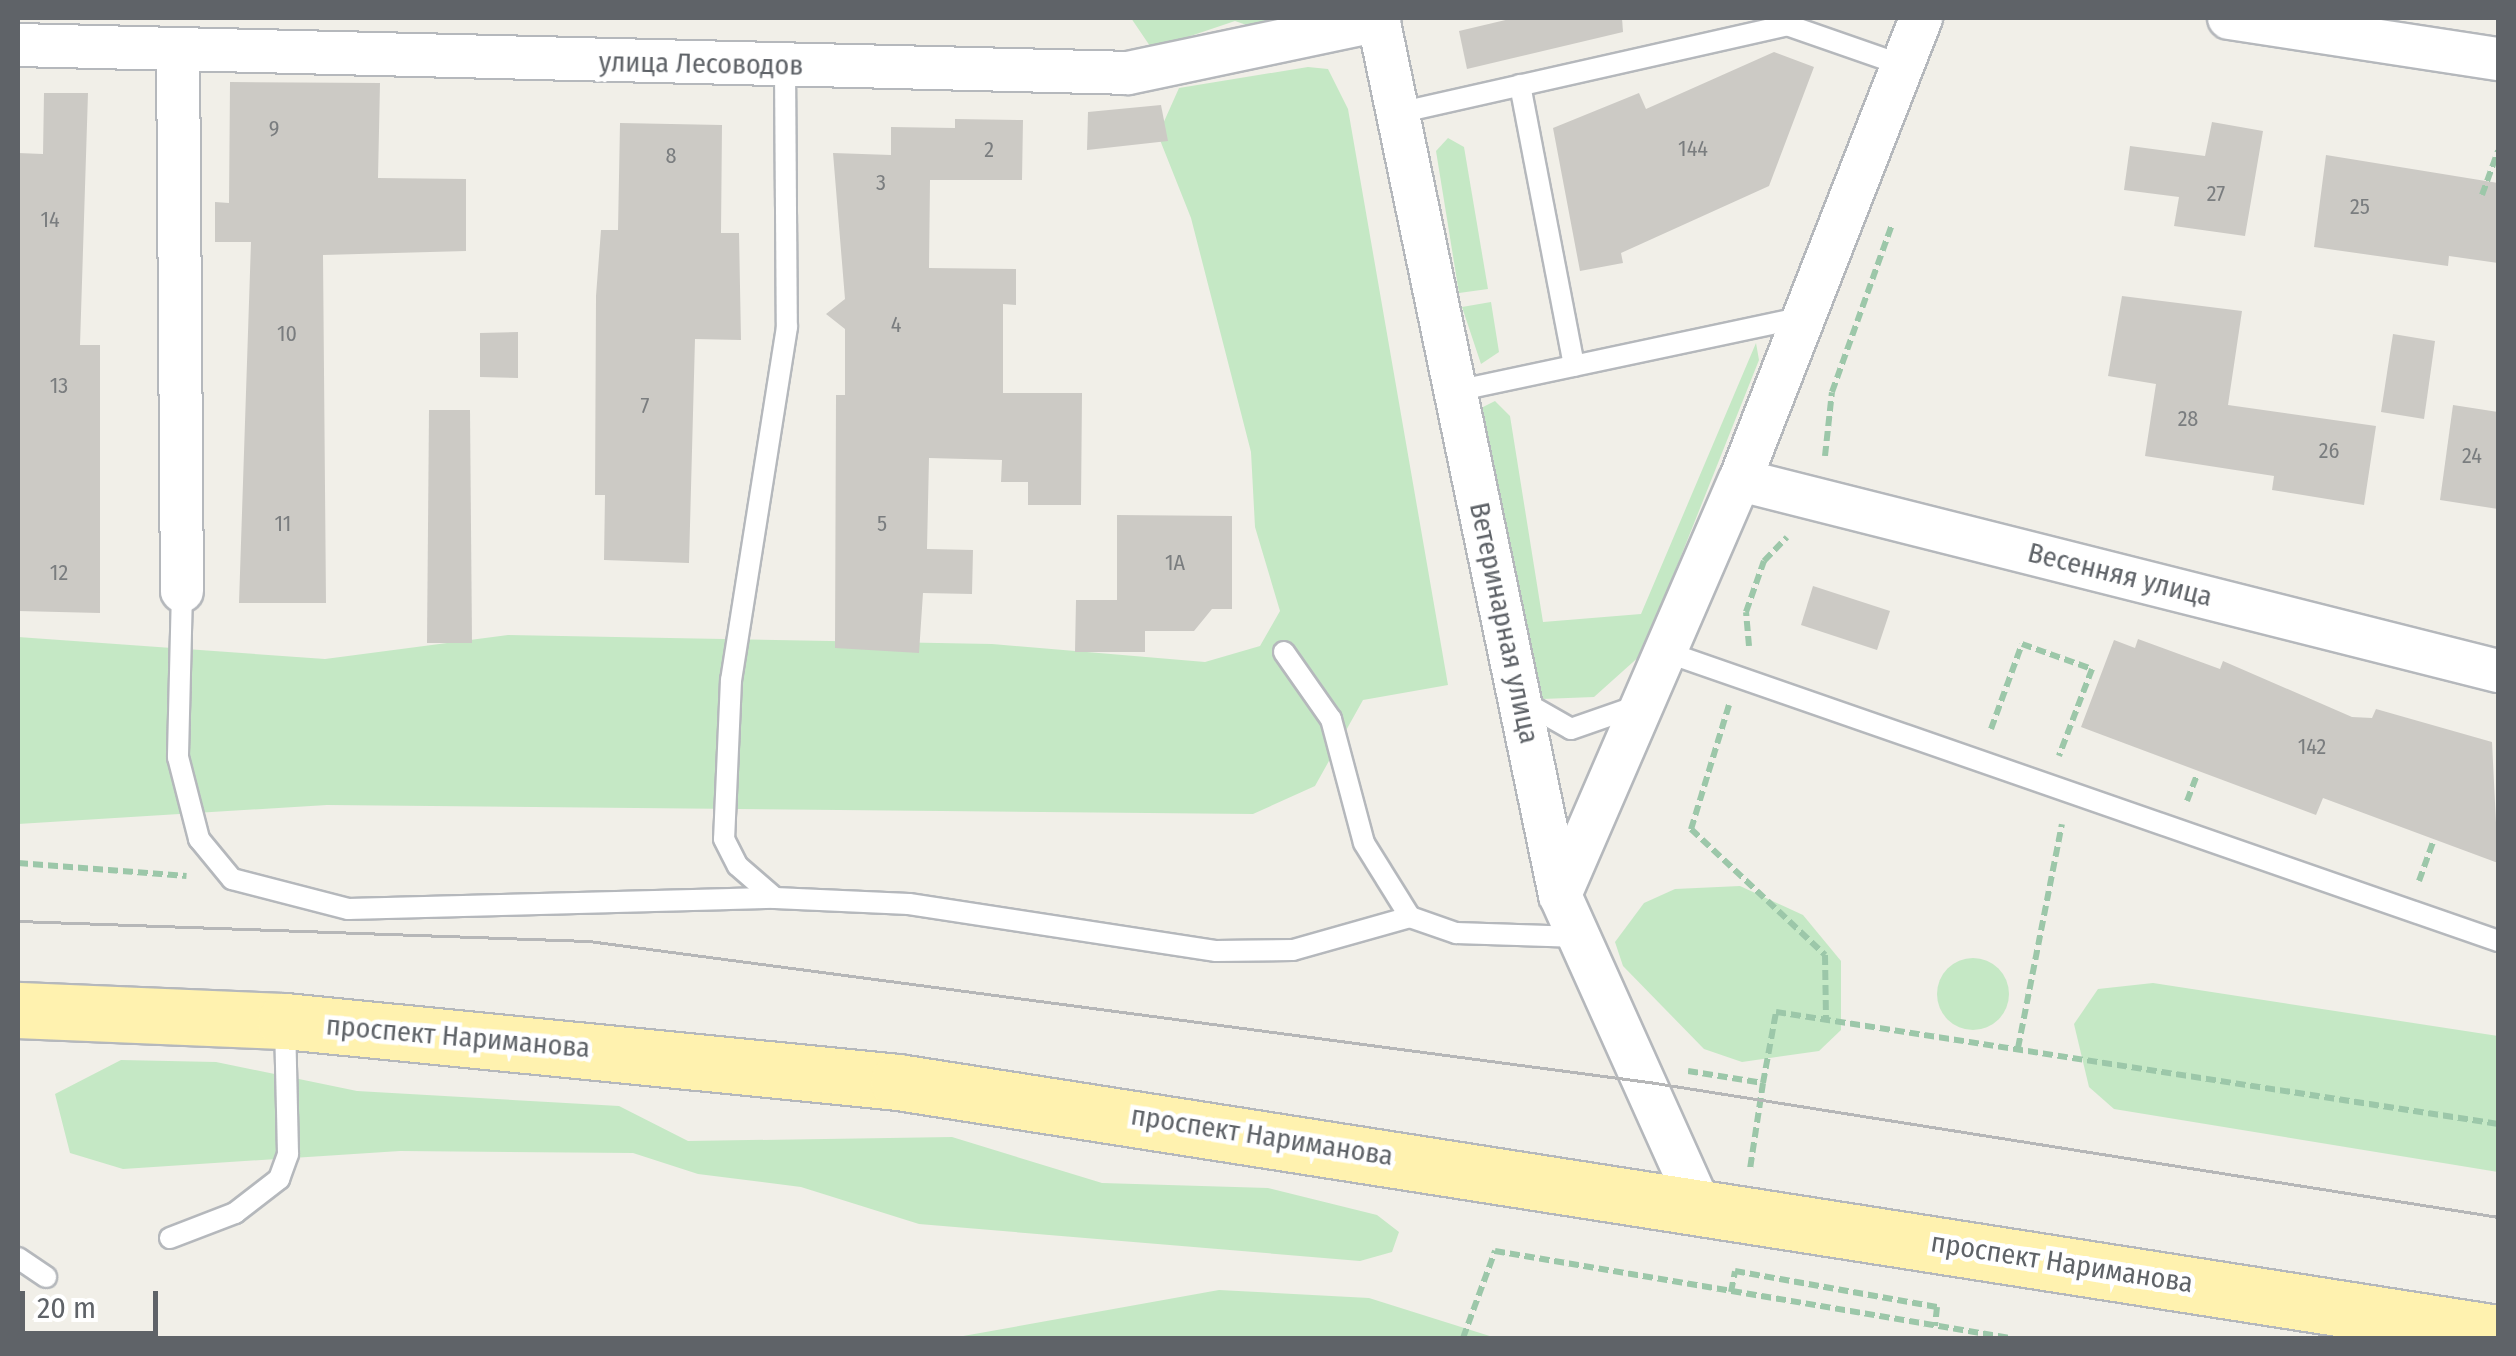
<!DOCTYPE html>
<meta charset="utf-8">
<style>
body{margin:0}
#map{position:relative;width:2516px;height:1356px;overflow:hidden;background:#f1efe8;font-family:"Fira Sans Condensed",sans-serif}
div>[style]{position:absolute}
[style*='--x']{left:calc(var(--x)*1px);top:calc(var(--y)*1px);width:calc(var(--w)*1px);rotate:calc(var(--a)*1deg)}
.green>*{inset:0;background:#c5e8c5}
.round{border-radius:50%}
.building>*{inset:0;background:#cccac5}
.path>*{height:6px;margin-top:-3px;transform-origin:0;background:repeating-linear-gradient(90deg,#9cc7a9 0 10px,transparent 0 15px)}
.roads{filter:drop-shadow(2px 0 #b5b8bc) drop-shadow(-2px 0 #b5b8bc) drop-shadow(0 2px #b5b8bc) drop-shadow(0 -2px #b5b8bc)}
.service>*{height:20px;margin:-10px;padding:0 10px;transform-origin:10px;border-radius:10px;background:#fff}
.minor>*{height:42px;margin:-21px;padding:0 21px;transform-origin:21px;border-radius:21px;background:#fff}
.primary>*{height:55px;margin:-27.5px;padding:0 27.5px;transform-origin:27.5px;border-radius:27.5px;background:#fff2af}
.tram>*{height:2.5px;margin:-1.25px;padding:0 1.25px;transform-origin:1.25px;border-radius:1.25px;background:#b6b7b8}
span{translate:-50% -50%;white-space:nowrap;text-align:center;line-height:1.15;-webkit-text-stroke:9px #fff;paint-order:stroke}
.number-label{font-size:22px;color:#7a7d7f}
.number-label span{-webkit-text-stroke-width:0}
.street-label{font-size:28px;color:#5f6368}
.frame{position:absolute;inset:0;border:20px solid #5f6368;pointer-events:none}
.scale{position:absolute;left:20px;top:1291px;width:138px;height:45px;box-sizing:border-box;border:5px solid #5f6368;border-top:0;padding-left:12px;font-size:30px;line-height:35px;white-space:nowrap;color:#5f6368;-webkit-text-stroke:8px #fff;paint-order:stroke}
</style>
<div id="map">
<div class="green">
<div style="clip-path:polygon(1131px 18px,1308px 18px,1258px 29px,1235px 21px,1152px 49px)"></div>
<div style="clip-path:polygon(1308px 67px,1328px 69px,1348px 109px,1448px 685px,1363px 700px,1315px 786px,1253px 814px,327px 805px,18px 824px,18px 637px,325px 659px,508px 635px,992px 644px,1205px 662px,1260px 646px,1280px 611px,1255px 527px,1251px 452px,1191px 218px,1158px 135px,1179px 88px)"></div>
<div style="clip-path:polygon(1448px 138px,1464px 147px,1488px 289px,1459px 293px,1436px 151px)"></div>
<div style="clip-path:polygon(1491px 302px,1499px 352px,1481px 364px,1462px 307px)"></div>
<div style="clip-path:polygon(1756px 343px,1759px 360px,1642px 654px,1594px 697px,1542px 699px,1533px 691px,1479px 409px,1495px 401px,1510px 416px,1543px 622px,1641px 614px)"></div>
<div style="clip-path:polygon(1740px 886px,1803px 915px,1841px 961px,1841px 1030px,1819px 1051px,1742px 1062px,1704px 1049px,1623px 966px,1615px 942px,1644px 903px,1675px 889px)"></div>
<div class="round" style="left:1937px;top:958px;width:72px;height:72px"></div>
<div style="clip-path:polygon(2153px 983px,2498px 1036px,2498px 1172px,2114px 1109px,2089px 1087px,2074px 1024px,2098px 989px)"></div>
<div style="clip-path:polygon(121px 1060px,216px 1062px,357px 1091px,619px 1106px,688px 1141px,952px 1137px,1102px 1183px,1268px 1188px,1377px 1215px,1399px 1232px,1392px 1252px,1360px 1261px,919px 1224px,801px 1187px,698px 1174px,633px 1153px,400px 1151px,123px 1169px,70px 1153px,55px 1094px)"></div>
<div style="clip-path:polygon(1219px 1290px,1369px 1298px,1496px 1338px,952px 1338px)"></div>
</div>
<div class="building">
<div style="clip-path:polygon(1514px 18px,1622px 18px,1623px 32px,1467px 69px,1459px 31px)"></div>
<div style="clip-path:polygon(1774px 52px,1814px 67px,1769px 186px,1621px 253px,1623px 263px,1580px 271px,1553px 128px,1639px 93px,1646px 109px)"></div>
<div style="clip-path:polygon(230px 82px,380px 83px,378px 178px,466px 179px,466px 251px,323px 255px,326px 603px,239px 603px,251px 242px,215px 242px,215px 202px,229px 203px)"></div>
<div style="clip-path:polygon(44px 93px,88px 93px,80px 345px,100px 345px,100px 613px,18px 611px,18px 153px,43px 154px)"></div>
<div style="clip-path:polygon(1161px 105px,1168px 141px,1087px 150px,1088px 112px)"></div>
<div style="clip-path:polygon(955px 119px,1023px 120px,1022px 180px,930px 180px,929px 268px,1016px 269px,1016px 305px,1003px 304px,1003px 393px,1082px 393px,1081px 505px,1028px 505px,1028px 482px,1001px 482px,1002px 460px,929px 458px,927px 549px,973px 550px,972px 594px,923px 593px,919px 653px,835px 648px,836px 395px,845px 395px,845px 329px,826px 314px,845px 299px,833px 153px,891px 155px,891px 127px,955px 128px)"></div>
<div style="clip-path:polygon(2212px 122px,2263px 131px,2245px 236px,2174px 226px,2179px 197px,2124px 190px,2130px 146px,2205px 156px)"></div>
<div style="clip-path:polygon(620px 123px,722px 125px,721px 233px,739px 233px,741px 340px,695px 339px,689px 563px,604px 560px,605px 495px,595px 495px,596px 296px,601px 230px,618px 230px)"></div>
<div style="clip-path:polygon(2326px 155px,2498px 183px,2498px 263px,2449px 256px,2448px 266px,2314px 247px)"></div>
<div style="clip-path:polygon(2122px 296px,2242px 311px,2228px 405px,2376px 426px,2364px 505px,2272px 490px,2274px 476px,2145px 456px,2156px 384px,2108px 376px)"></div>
<div style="clip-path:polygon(518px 332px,518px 378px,480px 377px,480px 333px)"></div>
<div style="clip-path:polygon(2393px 334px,2435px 341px,2424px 419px,2381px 412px)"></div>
<div style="clip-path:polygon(2453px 405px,2498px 412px,2498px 509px,2440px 500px)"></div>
<div style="clip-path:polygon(429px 410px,470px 410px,472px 643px,427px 643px)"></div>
<div style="clip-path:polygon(1117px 515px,1232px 516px,1232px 609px,1212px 609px,1194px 631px,1145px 631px,1145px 652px,1075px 652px,1076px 600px,1117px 600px)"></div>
<div style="clip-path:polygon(1813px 586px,1890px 611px,1877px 650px,1801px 625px)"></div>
<div style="clip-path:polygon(2138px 639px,2220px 669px,2223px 661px,2352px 717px,2372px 718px,2376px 709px,2492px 742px,2498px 863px,2323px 798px,2316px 815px,2081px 727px,2114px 640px,2135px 648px)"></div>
</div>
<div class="path">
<div style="--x:2482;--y:195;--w:47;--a:-70"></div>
<div style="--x:1825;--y:456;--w:64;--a:-83.8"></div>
<div style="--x:1832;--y:392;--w:178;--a:-70.3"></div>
<div style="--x:1749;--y:646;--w:34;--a:-95"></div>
<div style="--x:1746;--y:612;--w:54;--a:-70.6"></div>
<div style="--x:1764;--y:561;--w:33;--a:-46"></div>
<div style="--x:1729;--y:705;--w:130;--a:107"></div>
<div style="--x:1691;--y:829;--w:184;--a:43.2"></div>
<div style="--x:1825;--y:955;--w:65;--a:89.1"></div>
<div style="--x:1991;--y:729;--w:90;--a:-70"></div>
<div style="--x:2022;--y:644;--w:74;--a:19.7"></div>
<div style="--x:2092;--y:669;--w:93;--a:110.8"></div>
<div style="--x:2187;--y:801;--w:28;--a:-69"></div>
<div style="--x:18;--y:863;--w:169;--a:4.4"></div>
<div style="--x:2419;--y:881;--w:41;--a:-70.3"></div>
<div style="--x:2018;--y:1048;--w:228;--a:-78.9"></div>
<div style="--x:1688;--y:1071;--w:76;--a:9.1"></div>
<div style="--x:1763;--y:1083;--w:87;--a:98.6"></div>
<div style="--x:1763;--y:1083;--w:72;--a:-79.6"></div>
<div style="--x:1776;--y:1012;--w:731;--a:8.82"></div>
<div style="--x:1731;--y:1292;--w:21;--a:-79"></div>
<div style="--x:1735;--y:1271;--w:205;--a:10.1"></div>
<div style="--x:1937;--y:1307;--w:19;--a:96"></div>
<div style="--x:1463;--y:1338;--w:93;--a:-69.8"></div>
<div style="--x:1495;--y:1251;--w:522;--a:9.59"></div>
</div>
<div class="roads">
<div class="service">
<div style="--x:785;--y:67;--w:260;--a:89.6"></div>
<div style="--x:787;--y:327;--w:357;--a:99"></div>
<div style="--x:731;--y:680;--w:159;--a:92.5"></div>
<div style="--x:724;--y:839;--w:30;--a:63"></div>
<div style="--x:738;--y:866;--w:49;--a:40.9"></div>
<div style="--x:775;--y:898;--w:134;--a:2.6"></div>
<div style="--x:909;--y:904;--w:311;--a:8.7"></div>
<div style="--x:1216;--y:951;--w:77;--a:-0.7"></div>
<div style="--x:1293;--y:950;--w:122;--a:-15.8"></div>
<div style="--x:1410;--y:917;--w:49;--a:19.2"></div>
<div style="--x:1456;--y:933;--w:123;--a:1.9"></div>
<div style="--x:1520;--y:85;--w:286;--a:79.1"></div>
<div style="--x:1398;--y:113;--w:399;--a:-12.7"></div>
<div style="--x:1787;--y:25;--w:122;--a:19.2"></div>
<div style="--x:1456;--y:391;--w:356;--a:-12"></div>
<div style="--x:182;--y:591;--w:166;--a:91.4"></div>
<div style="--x:178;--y:757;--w:85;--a:75.6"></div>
<div style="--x:199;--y:839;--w:52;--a:50.5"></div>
<div style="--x:232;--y:879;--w:120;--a:14.5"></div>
<div style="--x:348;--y:909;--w:427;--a:-1.5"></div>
<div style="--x:1284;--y:652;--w:82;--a:55"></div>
<div style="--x:1331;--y:719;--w:128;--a:75.1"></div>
<div style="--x:1364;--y:843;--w:87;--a:58.1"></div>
<div style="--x:1666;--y:652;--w:881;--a:19.15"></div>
<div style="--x:1529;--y:705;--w:48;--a:29.7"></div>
<div style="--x:1571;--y:729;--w:70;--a:-19.2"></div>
<div style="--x:170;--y:1238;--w:70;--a:-21"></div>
<div style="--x:235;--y:1213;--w:56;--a:-37.7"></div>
<div style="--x:279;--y:1179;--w:27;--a:-70"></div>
<div style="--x:288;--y:1154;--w:131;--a:-91.3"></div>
<div style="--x:18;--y:1258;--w:34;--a:34"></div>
</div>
<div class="minor">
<div style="--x:1378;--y:18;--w:896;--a:78.28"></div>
<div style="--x:1560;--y:895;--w:341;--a:65.8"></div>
<div style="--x:2229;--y:18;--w:272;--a:8.7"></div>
<div style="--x:18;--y:45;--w:1110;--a:1.44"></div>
<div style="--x:1128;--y:73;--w:257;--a:-11.9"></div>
<div style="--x:178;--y:50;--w:541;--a:89.58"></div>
<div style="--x:1740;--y:480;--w:782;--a:14.14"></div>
<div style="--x:1560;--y:895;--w:452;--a:-66.6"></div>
<div style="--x:1740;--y:480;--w:496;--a:-68.6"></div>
</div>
<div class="primary">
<div style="--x:18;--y:1010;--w:267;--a:2.4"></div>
<div style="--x:285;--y:1021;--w:616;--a:5.68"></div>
<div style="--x:898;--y:1082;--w:1620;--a:8.92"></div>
</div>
</div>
<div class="tram">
<div style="--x:18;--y:921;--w:571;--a:2.01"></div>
<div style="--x:589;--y:941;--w:1069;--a:7.58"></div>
<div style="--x:1649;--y:1082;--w:860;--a:9.03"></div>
</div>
<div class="number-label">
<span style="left:274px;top:129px">9</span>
<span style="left:1693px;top:149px">144</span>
<span style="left:989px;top:150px">2</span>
<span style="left:671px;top:156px">8</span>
<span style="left:881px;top:183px">3</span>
<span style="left:2216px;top:194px">27</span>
<span style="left:2360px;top:207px">25</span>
<span style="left:50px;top:220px">14</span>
<span style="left:896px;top:325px">4</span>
<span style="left:287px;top:334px">10</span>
<span style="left:59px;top:386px">13</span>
<span style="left:645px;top:406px">7</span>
<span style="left:2188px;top:419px">28</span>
<span style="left:2329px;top:451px">26</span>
<span style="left:2472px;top:456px">24</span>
<span style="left:283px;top:524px">11</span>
<span style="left:882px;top:524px">5</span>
<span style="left:1175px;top:563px">1А</span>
<span style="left:59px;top:573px">12</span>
<span style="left:2312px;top:747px">142</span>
</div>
<div class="street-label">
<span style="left:701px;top:64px;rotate:1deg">улица Лесоводов</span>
<span style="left:2120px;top:575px;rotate:14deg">Весенняя улица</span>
<span style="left:1504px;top:623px;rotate:78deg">Ветеринарная улица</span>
<span style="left:458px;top:1037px;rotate:5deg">проспект Нариманова</span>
<span style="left:1262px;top:1136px;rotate:9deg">проспект Нариманова</span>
<span style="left:2062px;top:1263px;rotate:9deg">проспект Нариманова</span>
</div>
<div class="frame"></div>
<div class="scale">20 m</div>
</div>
